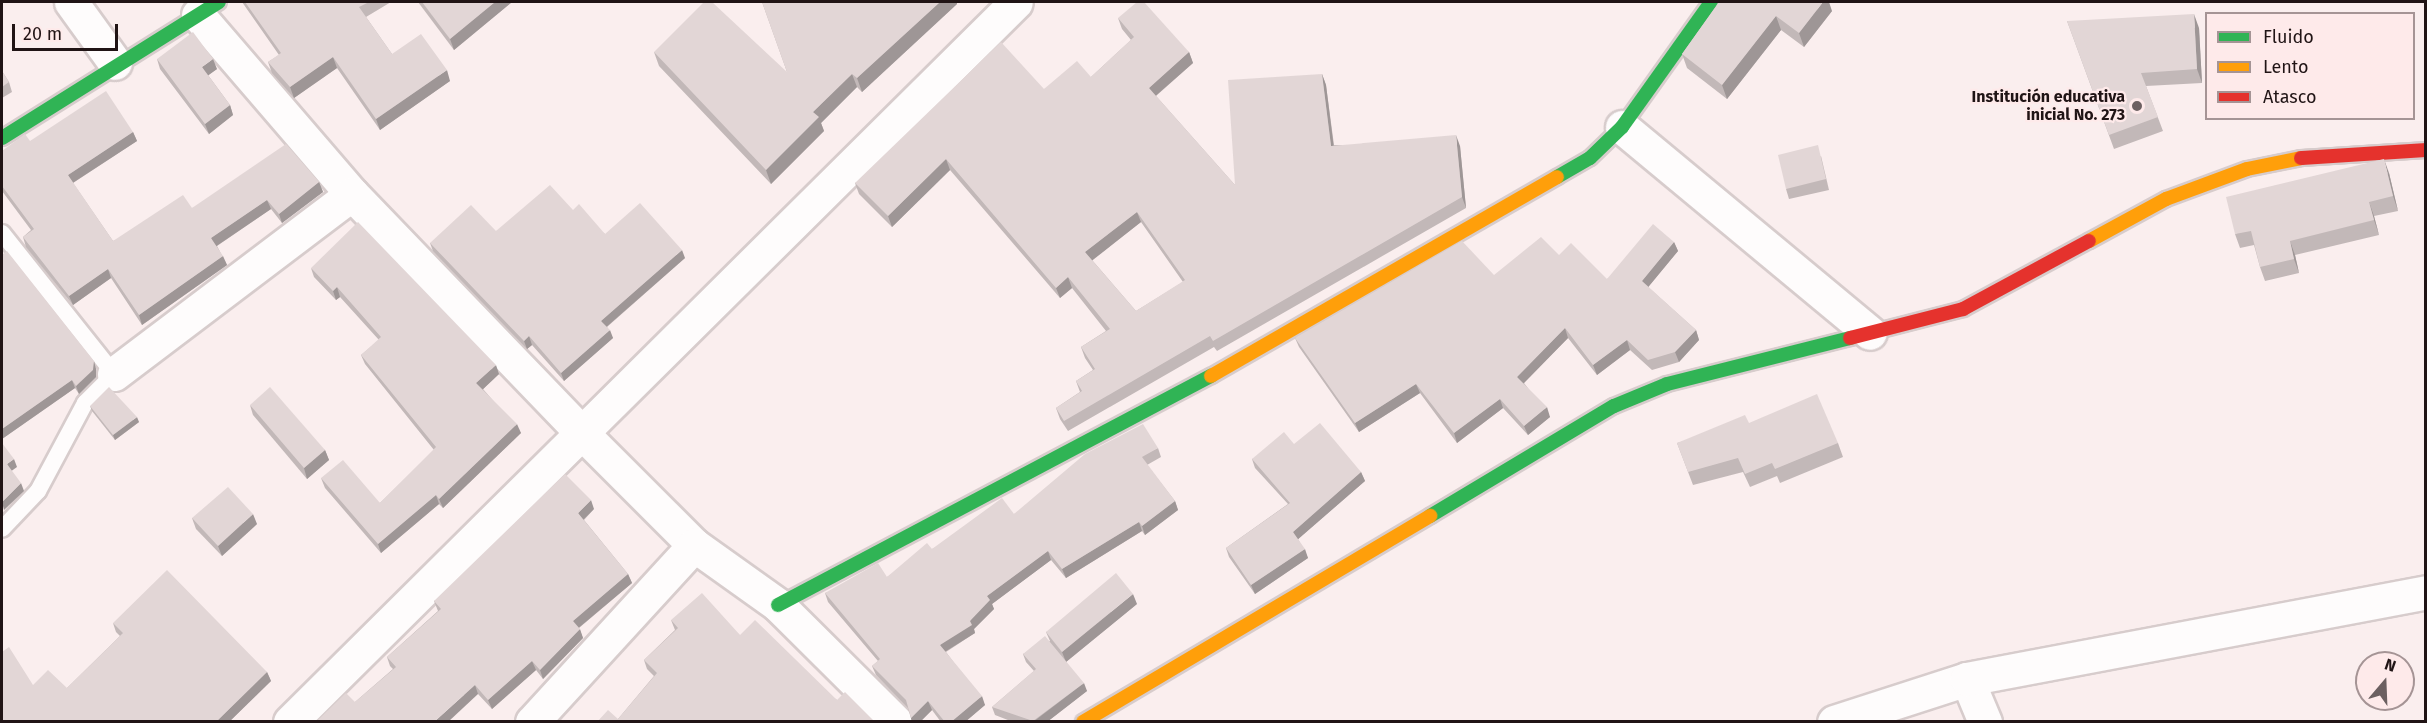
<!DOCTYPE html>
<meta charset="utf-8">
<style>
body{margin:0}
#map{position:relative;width:2427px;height:723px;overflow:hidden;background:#faeeee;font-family:"Fira Sans",sans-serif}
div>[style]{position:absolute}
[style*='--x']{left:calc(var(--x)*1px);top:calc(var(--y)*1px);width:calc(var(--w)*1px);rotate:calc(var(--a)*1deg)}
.roads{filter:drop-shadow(2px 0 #d7cccc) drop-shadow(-2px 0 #d7cccc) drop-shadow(0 2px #d7cccc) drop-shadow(0 -2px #d7cccc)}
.lane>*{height:16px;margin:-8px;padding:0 8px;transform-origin:8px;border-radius:8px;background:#fefcfc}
.street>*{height:33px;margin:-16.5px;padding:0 16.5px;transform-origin:16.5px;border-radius:16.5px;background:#fefcfc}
.fast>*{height:14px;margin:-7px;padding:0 7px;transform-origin:7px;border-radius:7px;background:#30b455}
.slow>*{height:14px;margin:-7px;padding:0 7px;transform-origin:7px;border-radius:7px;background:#ff9f0a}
.jam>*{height:14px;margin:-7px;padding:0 7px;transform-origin:7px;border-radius:7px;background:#e5322d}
.wall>*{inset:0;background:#c2b8b8}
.shaded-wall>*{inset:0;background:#9e9696}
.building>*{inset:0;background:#e2d6d6}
.dots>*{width:16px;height:16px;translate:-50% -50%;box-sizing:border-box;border:3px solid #feeaea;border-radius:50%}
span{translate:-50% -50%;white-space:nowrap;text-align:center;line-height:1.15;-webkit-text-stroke:4.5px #feeaea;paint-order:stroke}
.poi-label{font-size:16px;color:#201415;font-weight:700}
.right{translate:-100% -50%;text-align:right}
.frame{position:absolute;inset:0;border:3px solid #201415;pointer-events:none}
.legend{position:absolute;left:2205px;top:12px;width:210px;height:108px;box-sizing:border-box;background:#feeaea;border:2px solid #a59495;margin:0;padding:8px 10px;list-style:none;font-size:18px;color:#201415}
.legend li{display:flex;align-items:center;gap:12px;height:30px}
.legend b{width:30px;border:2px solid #a59495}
.north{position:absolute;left:2355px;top:651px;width:60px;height:60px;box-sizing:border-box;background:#feeaea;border:2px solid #a59495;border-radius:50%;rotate:19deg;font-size:16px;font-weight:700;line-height:24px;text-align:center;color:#201415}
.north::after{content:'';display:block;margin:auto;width:21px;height:27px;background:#6c6061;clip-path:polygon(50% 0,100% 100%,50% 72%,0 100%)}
.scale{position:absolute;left:12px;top:24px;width:106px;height:27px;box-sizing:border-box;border:3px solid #201415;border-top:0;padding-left:8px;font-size:18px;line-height:21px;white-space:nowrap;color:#201415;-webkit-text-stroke:4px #feeaea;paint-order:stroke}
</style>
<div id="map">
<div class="roads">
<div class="lane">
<div style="--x:2;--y:233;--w:180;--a:51.5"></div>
<div style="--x:114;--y:374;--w:41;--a:135"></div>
<div style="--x:85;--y:403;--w:100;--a:118.1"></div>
<div style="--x:38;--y:491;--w:52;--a:133.5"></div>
</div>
<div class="street">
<div style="--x:71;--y:2;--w:75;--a:54.2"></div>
<div style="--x:198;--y:15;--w:236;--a:49.3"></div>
<div style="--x:352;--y:194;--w:332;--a:46.1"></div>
<div style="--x:582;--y:433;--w:158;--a:45"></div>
<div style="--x:694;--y:545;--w:103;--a:35.5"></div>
<div style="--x:778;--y:605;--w:166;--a:44.8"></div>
<div style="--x:1622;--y:127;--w:322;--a:39.7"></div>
<div style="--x:114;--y:374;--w:298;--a:-37.1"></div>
<div style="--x:1967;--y:679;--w:47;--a:67.3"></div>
<div style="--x:290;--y:722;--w:1022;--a:-44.76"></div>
<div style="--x:532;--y:722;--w:240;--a:-47.5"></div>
<div style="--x:1834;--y:722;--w:140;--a:-17.9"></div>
<div style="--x:1967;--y:679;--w:467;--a:-10.7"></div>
</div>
<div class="fast">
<div style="--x:2;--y:138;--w:256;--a:-32.1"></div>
<div style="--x:1557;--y:177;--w:38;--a:-30"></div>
<div style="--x:1590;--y:158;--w:45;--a:-44.1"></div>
<div style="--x:1622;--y:127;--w:153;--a:-54.5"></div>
<div style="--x:1430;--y:516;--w:214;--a:-30.9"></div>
<div style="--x:1614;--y:406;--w:57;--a:-22.5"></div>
<div style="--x:1667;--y:384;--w:189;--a:-14.1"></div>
<div style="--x:778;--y:605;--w:490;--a:-27.9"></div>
</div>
<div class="slow">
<div style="--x:2089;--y:241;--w:88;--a:-28.6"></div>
<div style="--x:2166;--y:199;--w:86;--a:-20.3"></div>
<div style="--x:2247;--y:169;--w:55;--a:-11.5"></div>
<div style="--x:1211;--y:376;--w:399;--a:-29.9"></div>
<div style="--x:1083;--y:722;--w:404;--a:-30.7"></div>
</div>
<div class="jam">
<div style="--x:2301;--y:158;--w:125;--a:-3.7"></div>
<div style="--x:1850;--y:338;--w:117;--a:-14.4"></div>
<div style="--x:1963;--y:309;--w:143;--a:-28.4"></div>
</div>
</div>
<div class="wall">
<div style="clip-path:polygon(242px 2px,391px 2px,366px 17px,392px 54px,450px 81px,380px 130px,337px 68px,294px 98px,272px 73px,268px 62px,279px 55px)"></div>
<div style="clip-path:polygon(418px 2px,512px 2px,454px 50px)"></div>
<div style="clip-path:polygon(762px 2px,957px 2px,957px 4px,862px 92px,857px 87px,821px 123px,824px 131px,771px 184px,659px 66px,654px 52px,787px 72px)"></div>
<div style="clip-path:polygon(1719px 2px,1832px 11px,1804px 47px,1781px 30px,1727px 99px,1687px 68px,1682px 54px)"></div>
<div style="clip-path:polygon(evenodd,1118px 18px,1189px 52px,1193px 63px,1156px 96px,1235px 185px,1322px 74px,1326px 85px,1334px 145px,1460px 146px,1466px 208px,1217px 351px,1214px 347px,1068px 431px,1060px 419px,1056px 408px,1080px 392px,1076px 381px,1093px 370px,1085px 358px,1081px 347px,1106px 331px,1072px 288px,1060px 298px,950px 170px,892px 227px,859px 194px,855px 183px,1044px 89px,1091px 77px,1131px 40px,1122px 29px,1118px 18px,1141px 222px,1183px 282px,1136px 311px,1092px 260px,1141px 222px)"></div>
<div style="clip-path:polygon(2067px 21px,2199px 28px,2202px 83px,2146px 86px,2163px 131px,2114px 149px)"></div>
<div style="clip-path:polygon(157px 59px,217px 69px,208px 75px,230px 105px,233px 115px,209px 134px,160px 69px)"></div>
<div style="clip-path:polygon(2px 71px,9px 82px,12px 92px,2px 98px)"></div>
<div style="clip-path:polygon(133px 132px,137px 141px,73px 183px,113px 241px,192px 208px,319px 182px,323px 192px,282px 223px,271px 209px,217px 246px,227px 265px,142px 325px,111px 278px,73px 305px,26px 247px,23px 237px,31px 230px,2px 191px,2px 151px,30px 141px)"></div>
<div style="clip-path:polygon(1821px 156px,1829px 190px,1789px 199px,1786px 189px)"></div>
<div style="clip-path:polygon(2389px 173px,2398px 211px,2374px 216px,2379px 235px,2295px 255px,2299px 273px,2265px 281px,2260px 267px,2254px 245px,2240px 248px,2235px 234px)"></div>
<div style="clip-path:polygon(573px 210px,605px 234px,685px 258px,607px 327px,613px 338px,564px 381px,532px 345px,527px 349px,433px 251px,430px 243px,496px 231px)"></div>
<div style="clip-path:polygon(1674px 242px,1678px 251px,1648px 287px,1696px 330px,1699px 340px,1679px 362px,1652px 370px,1630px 350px,1597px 375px,1568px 338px,1524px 383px,1550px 417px,1528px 435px,1503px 408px,1457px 443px,1420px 393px,1359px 432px,1299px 347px,1295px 338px,1494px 275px,1607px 279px)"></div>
<div style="clip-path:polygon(2px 255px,96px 369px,96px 377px,79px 394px,75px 388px,2px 439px)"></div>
<div style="clip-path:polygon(311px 268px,499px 374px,483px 389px,521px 433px,443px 508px,439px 504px,381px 553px,325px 488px,321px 478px,380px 503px,434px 450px,365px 364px,361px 355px,379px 340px,340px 297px,336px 300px,314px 277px)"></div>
<div style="clip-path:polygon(250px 405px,325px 450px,329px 460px,307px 479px,253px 415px)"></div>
<div style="clip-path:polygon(90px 406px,139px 422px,115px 440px,92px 411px)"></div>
<div style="clip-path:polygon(1749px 423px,1838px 443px,1843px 457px,1780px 483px,1777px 476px,1750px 487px,1743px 472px,1693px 485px,1677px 443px)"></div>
<div style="clip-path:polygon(1294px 444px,1361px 472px,1365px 481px,1298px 539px,1308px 558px,1255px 594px,1229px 557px,1226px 548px,1288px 504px,1255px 468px,1252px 459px)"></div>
<div style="clip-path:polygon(1158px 448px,1161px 457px,1147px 465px,1175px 501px,1178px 510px,1145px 535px,1142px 531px,1066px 578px,1051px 560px,992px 604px,994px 609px,974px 629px,975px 633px,946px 652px,985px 705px,965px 722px,941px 722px,932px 710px,920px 722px,912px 722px,908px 708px,876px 675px,872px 666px,878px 661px,828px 602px,825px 593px,887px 577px,932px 549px,1014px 514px)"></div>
<div style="clip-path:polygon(594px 509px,584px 520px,628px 574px,632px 583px,579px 628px,583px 638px,543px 679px,536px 670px,492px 709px,478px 694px,355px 702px,393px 669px,390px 666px,387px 657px,438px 611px,434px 601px)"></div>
<div style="clip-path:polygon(192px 518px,257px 524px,222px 556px,196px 529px)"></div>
<div style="clip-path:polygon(1137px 604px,1066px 662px,1087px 691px,1047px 722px,1013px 722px,995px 715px,992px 707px,1034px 671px,1026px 662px,1023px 654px,1050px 641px,1046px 632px)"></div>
<div style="clip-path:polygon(671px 620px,740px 635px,837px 700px,875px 722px,618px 719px,654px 676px,647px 669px,644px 660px,675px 630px)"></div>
<div style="clip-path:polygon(113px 623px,267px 672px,271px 681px,229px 722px,2px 722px,33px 685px,67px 688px,120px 636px,116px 632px)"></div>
</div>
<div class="shaded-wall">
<div style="clip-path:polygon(495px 2px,512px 2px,454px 50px,450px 39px)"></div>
<div style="clip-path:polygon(940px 2px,957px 2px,957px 4px,862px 92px,857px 78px)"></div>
<div style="clip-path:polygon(1823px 2px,1829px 2px,1832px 11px,1804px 47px,1799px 33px)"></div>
<div style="clip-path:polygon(2194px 14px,2199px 28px,2202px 83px,2197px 69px)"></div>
<div style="clip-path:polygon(1776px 16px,1781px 30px,1727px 99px,1722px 85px)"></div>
<div style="clip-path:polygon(1189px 52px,1193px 63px,1152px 99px,1149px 88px)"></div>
<div style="clip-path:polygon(333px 57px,337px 68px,294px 98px,290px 87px)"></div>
<div style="clip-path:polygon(213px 59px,217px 69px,206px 77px,202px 67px)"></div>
<div style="clip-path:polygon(447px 70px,450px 81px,380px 130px,376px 119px)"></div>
<div style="clip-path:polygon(852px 74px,857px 87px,821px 123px,824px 131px,771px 184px,766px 170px,813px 112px)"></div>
<div style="clip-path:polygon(1322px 74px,1326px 85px,1335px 157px,1331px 146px)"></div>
<div style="clip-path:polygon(230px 105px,233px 115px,209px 134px,205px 124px)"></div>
<div style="clip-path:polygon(133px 132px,137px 141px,71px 184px,68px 175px)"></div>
<div style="clip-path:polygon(1456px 135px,1460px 146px,1466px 208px,1462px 197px)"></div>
<div style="clip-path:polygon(946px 159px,950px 170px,892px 227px,888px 216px)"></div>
<div style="clip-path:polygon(2384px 159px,2389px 173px,2398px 211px,2393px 196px)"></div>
<div style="clip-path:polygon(319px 182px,323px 192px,282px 223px,279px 214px)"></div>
<div style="clip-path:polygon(267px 200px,271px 209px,215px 247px,211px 238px)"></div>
<div style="clip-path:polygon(2369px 202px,2374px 216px,2379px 235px,2374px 220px)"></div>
<div style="clip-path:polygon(1137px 212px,1141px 222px,1089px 263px,1085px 252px)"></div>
<div style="clip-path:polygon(2290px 241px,2295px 255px,2299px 273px,2294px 259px)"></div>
<div style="clip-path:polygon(1674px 242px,1678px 251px,1645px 291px,1642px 281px)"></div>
<div style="clip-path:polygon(682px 250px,685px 258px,604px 329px,601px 321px)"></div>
<div style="clip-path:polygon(223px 256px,227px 265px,142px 325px,139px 315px)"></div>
<div style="clip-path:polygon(108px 269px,111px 278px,73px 305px,69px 296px)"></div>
<div style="clip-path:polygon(1068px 277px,1072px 288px,1060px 298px,1056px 288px)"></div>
<div style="clip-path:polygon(337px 287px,340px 297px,336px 300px,333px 291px)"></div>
<div style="clip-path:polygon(1565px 328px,1568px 338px,1521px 386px,1517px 377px)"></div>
<div style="clip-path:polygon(610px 330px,613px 338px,564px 381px,561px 373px)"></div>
<div style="clip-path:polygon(1696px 330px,1699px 340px,1679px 362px,1675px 352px)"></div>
<div style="clip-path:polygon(529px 336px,532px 345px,527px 349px,524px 341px)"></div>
<div style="clip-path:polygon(1627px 340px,1630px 350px,1597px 375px,1593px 365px)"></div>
<div style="clip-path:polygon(94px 361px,96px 369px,96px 377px,79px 394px,76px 386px)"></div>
<div style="clip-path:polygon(496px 365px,499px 374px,480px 392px,476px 383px)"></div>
<div style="clip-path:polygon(72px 380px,75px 388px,2px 439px,2px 429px)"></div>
<div style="clip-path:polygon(1416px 384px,1420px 393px,1359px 432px,1355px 423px)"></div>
<div style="clip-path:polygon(1500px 399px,1503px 408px,1457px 443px,1454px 433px)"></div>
<div style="clip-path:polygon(1547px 407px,1550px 417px,1528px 435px,1524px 426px)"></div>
<div style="clip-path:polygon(137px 417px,139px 422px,115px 440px,113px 435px)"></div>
<div style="clip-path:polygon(517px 424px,521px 433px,443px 508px,439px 499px)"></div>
<div style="clip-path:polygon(325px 450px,329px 460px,307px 479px,304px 468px)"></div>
<div style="clip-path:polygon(14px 459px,17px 467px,10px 472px,7px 464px)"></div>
<div style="clip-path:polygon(1361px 472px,1365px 481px,1296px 541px,1293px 532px)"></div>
<div style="clip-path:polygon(21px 483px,24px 491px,4px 510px,2px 502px)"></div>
<div style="clip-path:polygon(436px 495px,439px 504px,381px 553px,378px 544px)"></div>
<div style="clip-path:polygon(591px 500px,594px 509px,581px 522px,578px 513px)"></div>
<div style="clip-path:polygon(1175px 501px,1178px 510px,1145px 535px,1142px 526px)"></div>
<div style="clip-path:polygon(253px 514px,257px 524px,222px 556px,218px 546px)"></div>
<div style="clip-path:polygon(1139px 522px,1142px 531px,1066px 578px,1062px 569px)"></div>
<div style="clip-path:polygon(1305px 549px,1308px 558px,1255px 594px,1251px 585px)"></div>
<div style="clip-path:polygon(1048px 551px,1051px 560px,992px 604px,994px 609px,974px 629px,975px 633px,943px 653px,940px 645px,970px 621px,987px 596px)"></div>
<div style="clip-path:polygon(628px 574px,632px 583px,576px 630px,573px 621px)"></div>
<div style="clip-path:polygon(1133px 594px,1137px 604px,1066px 662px,1062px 652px)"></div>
<div style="clip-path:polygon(580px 629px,583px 638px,543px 679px,540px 670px)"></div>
<div style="clip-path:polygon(532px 661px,536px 670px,492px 709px,488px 700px)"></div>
<div style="clip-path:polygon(267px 672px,271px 681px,229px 722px,216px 722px)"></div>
<div style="clip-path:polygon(1084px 683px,1087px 691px,1047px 722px,1033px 722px)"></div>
<div style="clip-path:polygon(475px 685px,478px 694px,448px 722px,434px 722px)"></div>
<div style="clip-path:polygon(982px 696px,985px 705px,965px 722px,951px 722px)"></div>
<div style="clip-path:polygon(928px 701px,932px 710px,920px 722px,912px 722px,911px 718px)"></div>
</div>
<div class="building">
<div style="clip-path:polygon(245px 2px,369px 2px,359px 7px,392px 54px,421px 34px,447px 70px,376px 119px,333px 57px,290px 87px,268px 62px,281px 53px)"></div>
<div style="clip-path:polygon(422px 2px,495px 2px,450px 39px)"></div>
<div style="clip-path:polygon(704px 2px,712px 2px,787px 72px,762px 2px,940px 2px,857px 78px,852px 74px,813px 112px,819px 117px,766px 170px,654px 52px)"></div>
<div style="clip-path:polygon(evenodd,1137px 2px,1144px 2px,1189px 52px,1149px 88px,1235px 185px,1228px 80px,1322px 74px,1331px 146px,1456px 135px,1462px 197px,1213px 341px,1210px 336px,1064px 421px,1056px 408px,1082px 391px,1076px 381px,1095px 369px,1081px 347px,1110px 329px,1068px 277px,1056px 288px,946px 159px,888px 216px,855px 183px,1001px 42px,1044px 89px,1077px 61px,1091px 77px,1134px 37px,1118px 18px,1137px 2px,1137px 212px,1185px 280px,1136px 311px,1085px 252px,1137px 212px)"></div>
<div style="clip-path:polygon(1719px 2px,1823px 2px,1799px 33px,1776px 16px,1722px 85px,1682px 54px)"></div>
<div style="clip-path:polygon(2194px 14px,2197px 69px,2141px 73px,2158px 117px,2109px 135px,2067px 21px)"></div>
<div style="clip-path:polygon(193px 32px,213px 59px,202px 67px,230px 105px,205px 124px,157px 59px)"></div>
<div style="clip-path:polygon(2px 71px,9px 82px,2px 87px)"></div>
<div style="clip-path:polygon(106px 91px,133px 132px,68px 175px,113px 241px,183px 195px,192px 208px,286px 144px,319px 182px,279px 214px,267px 200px,211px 238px,223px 256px,139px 315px,108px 269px,69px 296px,23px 237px,34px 229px,2px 186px,2px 151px,25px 134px,30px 141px)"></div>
<div style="clip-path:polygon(1818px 145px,1826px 179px,1786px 189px,1778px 155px)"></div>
<div style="clip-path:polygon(2384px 159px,2393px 196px,2369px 202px,2374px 220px,2290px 241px,2294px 259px,2260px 267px,2251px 231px,2235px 234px,2226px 197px)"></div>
<div style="clip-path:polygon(550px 185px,573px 210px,579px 204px,605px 234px,640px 203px,682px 250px,601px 321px,610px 330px,561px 373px,529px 336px,524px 341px,430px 243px,471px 205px,496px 231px)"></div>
<div style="clip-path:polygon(358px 222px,496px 365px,476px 383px,517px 424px,439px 499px,436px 495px,378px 544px,321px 478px,343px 460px,380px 503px,436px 447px,361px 355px,381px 337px,337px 287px,333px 291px,311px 268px)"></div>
<div style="clip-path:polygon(1653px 224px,1674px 242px,1642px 281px,1696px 330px,1675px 352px,1648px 360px,1627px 340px,1593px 365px,1565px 328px,1517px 377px,1547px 407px,1524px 426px,1500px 399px,1454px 433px,1416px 384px,1355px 423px,1295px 338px,1462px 241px,1494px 275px,1541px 237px,1559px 255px,1571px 243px,1607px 279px)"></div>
<div style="clip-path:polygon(7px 251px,94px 361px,93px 370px,76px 386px,72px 380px,2px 429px,2px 255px)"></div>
<div style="clip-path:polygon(109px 387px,137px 417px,113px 435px,90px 406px)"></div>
<div style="clip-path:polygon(270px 387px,325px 450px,304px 468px,250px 405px)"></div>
<div style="clip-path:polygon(1817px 394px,1838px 443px,1775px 469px,1772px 463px,1745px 474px,1738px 458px,1688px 472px,1677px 443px,1745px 415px,1749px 423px)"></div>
<div style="clip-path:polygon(1320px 423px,1361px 472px,1293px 532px,1305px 549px,1251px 585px,1226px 548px,1290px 503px,1252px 459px,1284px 432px,1294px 444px)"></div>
<div style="clip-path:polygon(1143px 424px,1158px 448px,1142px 457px,1175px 501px,1142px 526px,1139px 522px,1062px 569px,1048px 551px,987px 596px,990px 600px,970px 621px,972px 625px,940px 645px,982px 696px,951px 722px,945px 722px,928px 701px,911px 718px,906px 700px,872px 666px,880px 659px,825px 593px,878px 563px,887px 577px,927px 543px,932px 549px,1002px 498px,1014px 514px,1085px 454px)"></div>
<div style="clip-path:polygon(2px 443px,14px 459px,7px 464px,21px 483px,2px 502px)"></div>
<div style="clip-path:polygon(565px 474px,591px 500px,578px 513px,628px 574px,573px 621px,580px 629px,540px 670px,532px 661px,488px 700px,475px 685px,434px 722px,316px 722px,346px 693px,355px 702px,396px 667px,387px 657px,441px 609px,434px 601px)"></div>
<div style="clip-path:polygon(228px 487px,253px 514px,218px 546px,192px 518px)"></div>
<div style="clip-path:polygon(167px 570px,267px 672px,216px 722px,2px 722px,2px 652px,9px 647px,33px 685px,48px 670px,67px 688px,123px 633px,113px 623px)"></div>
<div style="clip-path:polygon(1116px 573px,1133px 594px,1062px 652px,1046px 632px)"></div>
<div style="clip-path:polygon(702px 593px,740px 635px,755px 620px,837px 700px,845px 692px,875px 722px,597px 722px,608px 710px,618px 719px,657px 673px,644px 660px,678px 628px,671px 620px)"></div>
<div style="clip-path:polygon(1045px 636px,1084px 683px,1033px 721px,992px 707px,1036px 669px,1023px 654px)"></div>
</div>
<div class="dots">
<div style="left:2137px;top:106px;background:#6c6061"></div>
</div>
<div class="poi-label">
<span class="right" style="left:2125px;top:106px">Institución educativa<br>inicial No. 273</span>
</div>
<div class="frame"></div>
<ul class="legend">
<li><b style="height:8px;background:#30b455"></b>Fluido</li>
<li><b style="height:8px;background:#ff9f0a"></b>Lento</li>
<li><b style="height:8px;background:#e5322d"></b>Atasco</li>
</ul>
<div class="north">N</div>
<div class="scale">20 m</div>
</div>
